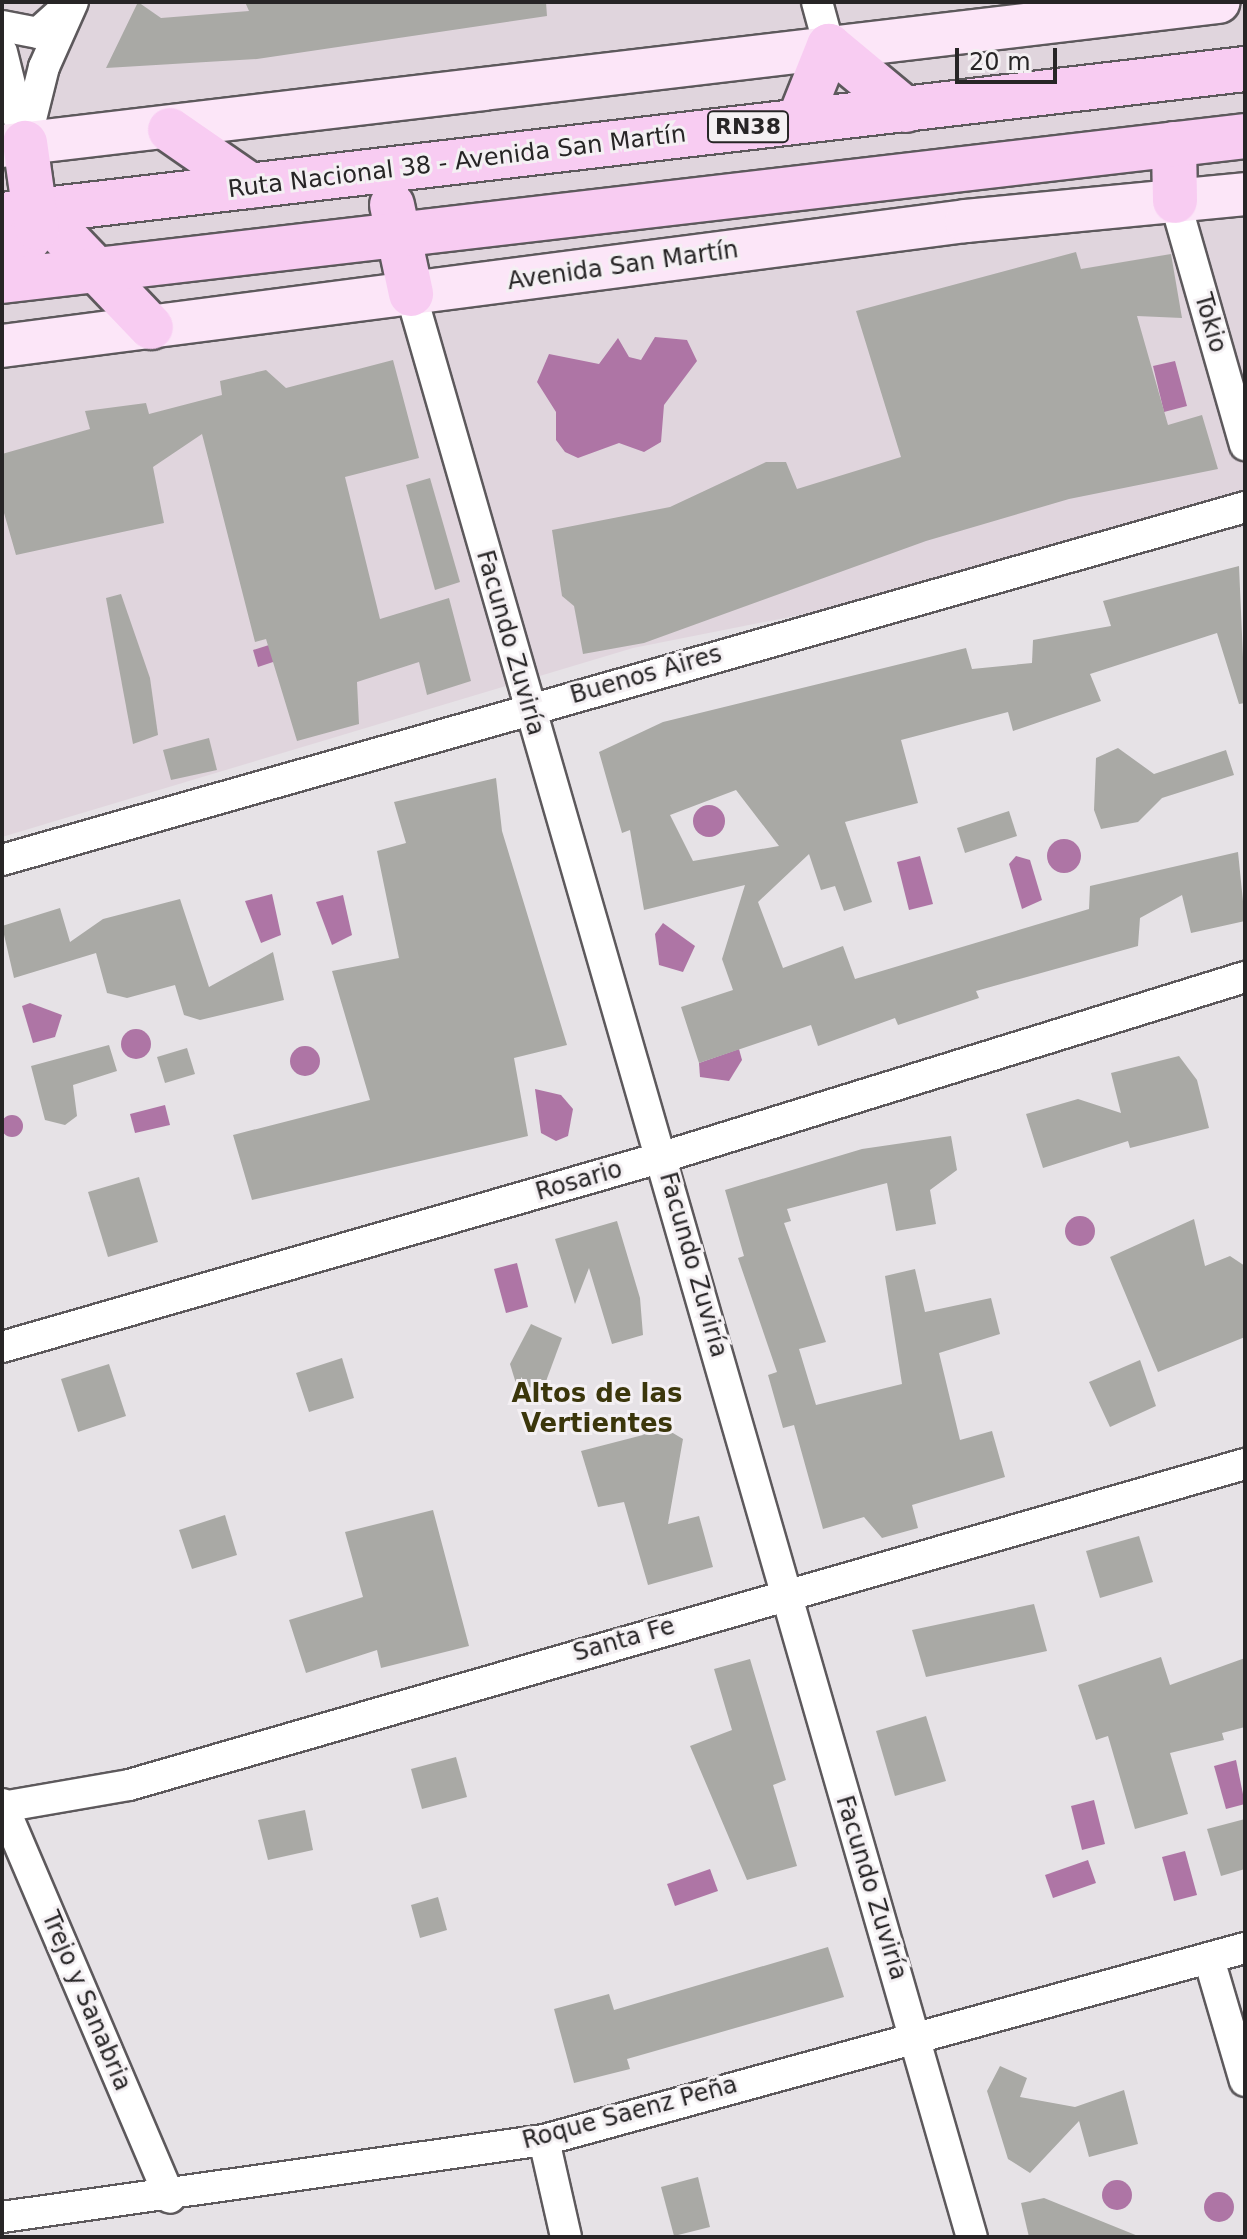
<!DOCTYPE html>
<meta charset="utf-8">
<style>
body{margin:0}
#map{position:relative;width:1247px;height:2239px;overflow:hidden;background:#e6e2e6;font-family:"DejaVu Sans",sans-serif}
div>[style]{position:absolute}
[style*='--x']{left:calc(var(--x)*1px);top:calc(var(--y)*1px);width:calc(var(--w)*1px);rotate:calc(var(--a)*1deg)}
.built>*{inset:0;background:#e0d5dd}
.water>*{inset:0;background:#ae75a5}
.round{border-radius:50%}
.building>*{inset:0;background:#a9a9a5}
.roads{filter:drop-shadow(2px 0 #5d595c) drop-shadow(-2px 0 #5d595c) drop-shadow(0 2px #5d595c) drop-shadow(0 -2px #5d595c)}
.street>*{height:30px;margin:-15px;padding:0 15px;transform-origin:15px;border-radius:15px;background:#fff}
.secondary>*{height:42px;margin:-21px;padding:0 21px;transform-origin:21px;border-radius:21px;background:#fce6f8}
.primary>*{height:44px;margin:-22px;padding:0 22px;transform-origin:22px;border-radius:22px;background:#f8ccf2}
span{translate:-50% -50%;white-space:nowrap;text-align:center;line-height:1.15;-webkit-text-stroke:6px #f4f0f3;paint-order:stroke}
.shield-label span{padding:2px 6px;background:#f4f0f3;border:2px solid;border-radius:6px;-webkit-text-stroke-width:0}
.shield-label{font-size:22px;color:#272526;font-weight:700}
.street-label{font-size:24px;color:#272526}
.neighbourhood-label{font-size:26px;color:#3b360b;font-weight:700}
.frame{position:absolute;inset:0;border:4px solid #272526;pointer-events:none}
.scale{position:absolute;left:955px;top:48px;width:102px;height:36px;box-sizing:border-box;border:4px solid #272526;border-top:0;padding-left:10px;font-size:24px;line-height:28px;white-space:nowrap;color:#272526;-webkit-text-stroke:6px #f4f0f3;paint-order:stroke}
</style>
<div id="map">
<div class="built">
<div style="clip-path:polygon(2px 2px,1245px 2px,1245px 527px,633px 648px,2px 837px)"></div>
</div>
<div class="water">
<div style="clip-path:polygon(655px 337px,687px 340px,697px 361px,664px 405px,661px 442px,644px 452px,619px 443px,578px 458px,565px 452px,556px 440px,556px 412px,537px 382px,549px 354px,599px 364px,618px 338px,629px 357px,641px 360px)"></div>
<div style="clip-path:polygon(1175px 361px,1187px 406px,1164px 412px,1153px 366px)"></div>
<div style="clip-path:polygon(288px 639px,294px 655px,258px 667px,253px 650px)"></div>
<div class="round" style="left:693px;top:805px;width:32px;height:32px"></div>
<div class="round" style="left:1047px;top:839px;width:34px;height:34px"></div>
<div style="clip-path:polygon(920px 856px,933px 904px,909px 910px,897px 862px)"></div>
<div style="clip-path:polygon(1016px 856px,1030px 860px,1042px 900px,1022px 909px,1009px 864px)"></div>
<div style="clip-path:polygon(272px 894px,281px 935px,261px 943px,245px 901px)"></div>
<div style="clip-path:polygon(343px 895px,352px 935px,332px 945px,316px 902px)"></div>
<div style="clip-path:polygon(663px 923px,695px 946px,683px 972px,659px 965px,655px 934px)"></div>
<div style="clip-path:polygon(30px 1003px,62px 1015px,55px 1037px,33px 1043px,22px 1006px)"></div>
<div class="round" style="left:121px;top:1029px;width:30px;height:30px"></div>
<div class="round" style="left:290px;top:1046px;width:30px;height:30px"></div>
<div style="clip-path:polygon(739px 1049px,742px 1060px,729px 1081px,700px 1077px,699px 1063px)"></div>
<div style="clip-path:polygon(535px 1089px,561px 1095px,573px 1109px,568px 1136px,556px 1141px,541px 1133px)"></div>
<div style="clip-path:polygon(165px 1105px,170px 1125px,135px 1133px,130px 1114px)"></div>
<div class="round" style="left:1px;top:1115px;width:22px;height:22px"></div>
<div class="round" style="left:1065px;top:1216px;width:30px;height:30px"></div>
<div style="clip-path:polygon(517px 1263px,528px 1307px,506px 1313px,494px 1269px)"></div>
<div style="clip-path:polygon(1236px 1760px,1245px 1804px,1226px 1809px,1214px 1766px)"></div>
<div style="clip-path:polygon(1094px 1800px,1105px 1844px,1082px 1850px,1071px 1806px)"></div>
<div style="clip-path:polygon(1185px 1851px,1197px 1895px,1174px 1901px,1162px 1857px)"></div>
<div style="clip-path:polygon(1088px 1860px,1096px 1883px,1053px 1898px,1045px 1875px)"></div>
<div style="clip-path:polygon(710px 1869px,718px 1891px,675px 1906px,667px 1884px)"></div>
<div class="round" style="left:1102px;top:2180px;width:30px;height:30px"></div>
<div class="round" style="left:1204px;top:2192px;width:30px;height:30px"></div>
</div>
<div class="building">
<div style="clip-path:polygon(138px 2px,161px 18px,249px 11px,245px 2px,546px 2px,547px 16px,257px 59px,106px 68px)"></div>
<div style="clip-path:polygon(1076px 252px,1081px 269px,1171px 254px,1182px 318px,1137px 316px,1168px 425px,1202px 415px,1218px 469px,1069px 499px,926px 541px,644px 643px,583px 654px,574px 606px,562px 596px,552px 530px,670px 507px,766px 462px,786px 462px,797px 489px,901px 457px,856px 311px)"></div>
<div style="clip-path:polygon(393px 360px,419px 458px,345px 477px,380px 619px,449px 598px,471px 681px,427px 695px,419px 662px,357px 682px,359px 724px,297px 741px,266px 639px,255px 642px,202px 434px,153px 467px,164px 523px,16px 555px,2px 506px,2px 454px,90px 429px,85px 411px,146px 403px,149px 414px,222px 395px,220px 381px,266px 370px,286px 388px)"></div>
<div style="clip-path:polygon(430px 478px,460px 582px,435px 590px,406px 485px)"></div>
<div style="clip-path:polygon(evenodd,1239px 566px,1245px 703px,1239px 704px,1217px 633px,1090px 674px,1101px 701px,1013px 731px,1008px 712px,901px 740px,918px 803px,845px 822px,872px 902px,844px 911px,835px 886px,821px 890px,809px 854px,758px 902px,783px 968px,843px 946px,855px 979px,1089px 909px,1090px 886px,1238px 852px,1245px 921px,1191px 933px,1182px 895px,1140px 918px,1138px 946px,976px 991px,979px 998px,898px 1025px,895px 1018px,818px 1046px,811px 1025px,699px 1063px,681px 1007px,733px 990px,722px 959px,745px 885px,644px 910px,630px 830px,622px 833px,599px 752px,663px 722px,966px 648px,972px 669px,1032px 663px,1033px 640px,1111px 626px,1103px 601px,1239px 566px,736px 790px,779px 846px,693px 861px,670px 815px,736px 790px)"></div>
<div style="clip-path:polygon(121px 594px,150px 678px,158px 735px,133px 744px,106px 598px)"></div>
<div style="clip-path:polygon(209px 738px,217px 770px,171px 780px,163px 750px)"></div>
<div style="clip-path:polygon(1118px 748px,1154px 774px,1226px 750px,1234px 775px,1162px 798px,1138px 822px,1101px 829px,1094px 810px,1096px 758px)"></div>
<div style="clip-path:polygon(496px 778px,502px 831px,567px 1045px,514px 1058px,528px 1136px,252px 1200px,233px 1135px,370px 1100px,332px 971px,399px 958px,377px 851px,406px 843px,394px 802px)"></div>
<div style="clip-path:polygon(1009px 811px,1017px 836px,965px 853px,957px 828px)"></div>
<div style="clip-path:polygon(180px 899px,209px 987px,273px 952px,284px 1000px,200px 1020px,184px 1015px,175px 985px,127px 998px,107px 993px,96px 953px,14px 978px,2px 926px,60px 908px,70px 942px,103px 919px)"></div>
<div style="clip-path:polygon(109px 1045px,117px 1071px,73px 1085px,77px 1116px,65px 1125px,45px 1120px,31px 1066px)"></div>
<div style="clip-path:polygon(187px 1048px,195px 1074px,165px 1083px,157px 1057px)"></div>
<div style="clip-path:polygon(1179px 1056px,1197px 1080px,1209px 1128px,1130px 1148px,1128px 1141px,1043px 1168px,1026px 1114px,1078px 1099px,1121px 1113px,1111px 1073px)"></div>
<div style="clip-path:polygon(951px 1136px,957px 1170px,930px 1190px,936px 1224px,896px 1231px,887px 1183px,787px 1209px,791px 1221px,784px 1223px,826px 1342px,799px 1349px,816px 1405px,902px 1384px,885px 1276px,915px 1269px,925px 1312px,991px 1298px,1000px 1334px,939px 1353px,960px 1440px,992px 1431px,1005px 1477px,912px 1505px,918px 1528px,882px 1538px,864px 1517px,823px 1529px,794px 1425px,783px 1428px,768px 1375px,777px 1372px,738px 1258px,744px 1256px,725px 1190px,862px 1149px)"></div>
<div style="clip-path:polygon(139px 1177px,158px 1242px,108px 1257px,88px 1192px)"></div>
<div style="clip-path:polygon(1194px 1219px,1205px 1266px,1230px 1256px,1245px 1266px,1245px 1337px,1158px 1372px,1110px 1257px)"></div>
<div style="clip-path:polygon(617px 1221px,640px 1298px,643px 1335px,612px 1344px,589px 1268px,575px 1304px,555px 1239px)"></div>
<div style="clip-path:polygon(531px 1324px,562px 1338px,545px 1384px,518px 1390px,510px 1364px)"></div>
<div style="clip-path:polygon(342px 1358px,354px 1398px,309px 1412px,296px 1373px)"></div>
<div style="clip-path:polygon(1140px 1360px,1156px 1406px,1110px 1427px,1089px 1382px)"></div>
<div style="clip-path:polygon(109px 1364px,126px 1416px,78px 1432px,61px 1379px)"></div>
<div style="clip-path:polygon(656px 1423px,683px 1439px,668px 1524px,699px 1516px,713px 1567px,648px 1585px,624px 1502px,598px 1507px,581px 1451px,643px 1435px)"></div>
<div style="clip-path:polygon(433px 1510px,469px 1646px,381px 1668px,377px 1650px,306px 1673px,289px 1620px,363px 1597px,345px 1532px)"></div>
<div style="clip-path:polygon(225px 1515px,237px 1555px,192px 1569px,179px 1530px)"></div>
<div style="clip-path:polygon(1139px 1536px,1153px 1582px,1100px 1598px,1086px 1551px)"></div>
<div style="clip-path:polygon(1034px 1604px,1047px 1651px,926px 1677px,912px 1630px)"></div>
<div style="clip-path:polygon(1161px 1657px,1170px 1685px,1245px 1658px,1245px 1727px,1222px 1733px,1224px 1740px,1170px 1753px,1188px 1814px,1135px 1829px,1108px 1736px,1096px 1740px,1078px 1685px)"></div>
<div style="clip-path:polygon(750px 1659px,786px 1780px,773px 1785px,797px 1866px,747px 1880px,690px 1746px,732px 1730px,714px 1669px)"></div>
<div style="clip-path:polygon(926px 1716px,946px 1781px,895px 1796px,876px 1731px)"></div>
<div style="clip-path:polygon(456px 1757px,467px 1797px,422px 1809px,411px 1769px)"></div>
<div style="clip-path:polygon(305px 1810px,313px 1850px,268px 1860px,258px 1820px)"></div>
<div style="clip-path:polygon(1245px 1819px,1245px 1869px,1221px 1876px,1207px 1829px)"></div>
<div style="clip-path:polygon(438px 1897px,447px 1930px,420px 1938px,411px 1905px)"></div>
<div style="clip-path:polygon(828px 1947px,844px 1997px,627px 2059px,630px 2069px,574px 2083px,554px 2009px,609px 1994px,614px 2010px)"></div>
<div style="clip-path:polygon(1000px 2066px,1027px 2078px,1020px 2097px,1075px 2107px,1124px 2090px,1138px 2144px,1089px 2157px,1079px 2121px,1030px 2173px,1008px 2159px,987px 2091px)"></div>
<div style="clip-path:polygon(698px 2177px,710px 2227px,674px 2236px,661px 2187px)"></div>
<div style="clip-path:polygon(1044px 2198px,1138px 2236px,1137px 2237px,1029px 2237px,1021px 2203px)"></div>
</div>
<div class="roads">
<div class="street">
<div style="--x:817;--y:2;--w:46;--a:74.7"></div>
<div style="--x:2;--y:26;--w:37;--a:11"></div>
<div style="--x:38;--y:33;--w:39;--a:-42"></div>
<div style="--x:2;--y:52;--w:88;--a:76.1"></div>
<div style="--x:25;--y:143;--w:78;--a:-76"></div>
<div style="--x:44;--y:67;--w:71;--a:-66"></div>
<div style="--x:1175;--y:201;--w:254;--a:74"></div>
<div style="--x:411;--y:294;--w:2022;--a:73.9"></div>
<div style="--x:2;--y:860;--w:1292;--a:-15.85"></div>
<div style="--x:2;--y:1347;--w:688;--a:-16.04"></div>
<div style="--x:663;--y:1157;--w:609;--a:-17.19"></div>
<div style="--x:2;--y:1804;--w:428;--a:66.9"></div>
<div style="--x:2;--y:1807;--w:129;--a:-9.8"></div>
<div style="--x:129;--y:1785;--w:1161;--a:-16.05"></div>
<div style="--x:1209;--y:1959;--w:127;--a:73.6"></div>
<div style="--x:544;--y:2140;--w:99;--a:77.2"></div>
<div style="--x:2;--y:2217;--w:547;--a:-8.09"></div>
<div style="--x:544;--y:2140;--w:727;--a:-15.32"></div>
</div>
<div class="secondary">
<div style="--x:2;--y:146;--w:1225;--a:-6.75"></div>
<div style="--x:2;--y:346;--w:972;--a:-7.39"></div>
<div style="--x:966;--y:221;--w:280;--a:-5.5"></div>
</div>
<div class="primary">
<div style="--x:799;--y:121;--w:81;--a:-68.2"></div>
<div style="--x:829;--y:46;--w:100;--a:39.7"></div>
<div style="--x:170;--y:130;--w:98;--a:34.7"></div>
<div style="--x:1174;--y:144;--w:57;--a:89"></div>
<div style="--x:392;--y:205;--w:91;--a:77.9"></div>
<div style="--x:39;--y:210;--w:162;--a:46.3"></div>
<div style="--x:2;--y:215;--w:1252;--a:-6.7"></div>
<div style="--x:2;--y:250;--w:21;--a:-11"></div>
<div style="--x:23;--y:246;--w:23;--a:-52"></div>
<div style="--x:37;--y:228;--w:86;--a:-98"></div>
<div style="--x:2;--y:281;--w:1251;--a:-6.65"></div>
</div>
</div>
<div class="shield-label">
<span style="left:748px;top:127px">RN38</span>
</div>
<div class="street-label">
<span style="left:457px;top:162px;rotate:-7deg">Ruta Nacional 38 - Avenida San Martín</span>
<span style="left:623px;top:266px;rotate:-8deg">Avenida San Martín</span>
<span style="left:1210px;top:323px;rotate:74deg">Tokio</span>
<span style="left:510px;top:643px;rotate:74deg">Facundo Zuviría</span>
<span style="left:646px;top:675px;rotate:-16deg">Buenos Aires</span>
<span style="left:579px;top:1181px;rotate:-16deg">Rosario</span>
<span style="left:693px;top:1265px;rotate:74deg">Facundo Zuviría</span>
<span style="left:624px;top:1640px;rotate:-16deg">Santa Fe</span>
<span style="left:871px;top:1888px;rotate:73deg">Facundo Zuviría</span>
<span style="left:86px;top:2001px;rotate:67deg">Trejo y Sanabria</span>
<span style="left:630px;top:2113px;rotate:-15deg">Roque Saenz Peña</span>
</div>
<div class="neighbourhood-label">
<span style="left:597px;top:1409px">Altos de las<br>Vertientes</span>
</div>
<div class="frame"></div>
<div class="scale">20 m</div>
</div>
